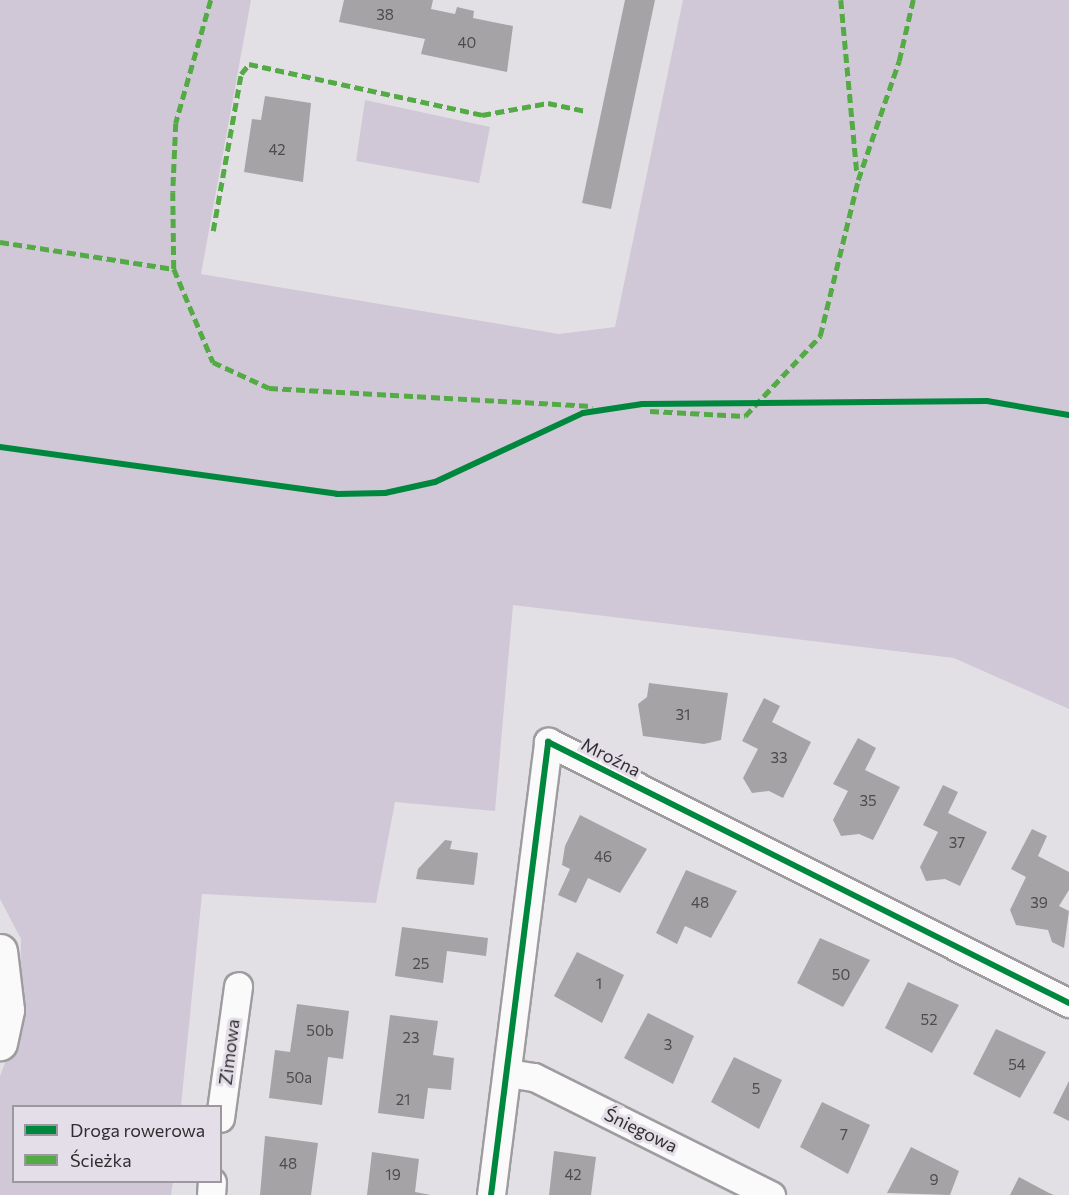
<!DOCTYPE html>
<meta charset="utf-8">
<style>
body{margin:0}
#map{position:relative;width:1069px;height:1195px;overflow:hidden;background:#e3e0e5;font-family:Commissioner,sans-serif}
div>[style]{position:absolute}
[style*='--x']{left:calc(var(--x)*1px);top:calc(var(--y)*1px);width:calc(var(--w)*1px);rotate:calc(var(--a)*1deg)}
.green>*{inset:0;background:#d0c8d6}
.building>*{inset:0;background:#a5a3a6}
.roads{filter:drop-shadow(2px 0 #9e9c9f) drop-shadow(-2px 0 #9e9c9f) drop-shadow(0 2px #9e9c9f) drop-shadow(0 -2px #9e9c9f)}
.minor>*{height:27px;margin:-13.5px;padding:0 13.5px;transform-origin:13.5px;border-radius:13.5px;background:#fbfafb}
.tertiary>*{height:33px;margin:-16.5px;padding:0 16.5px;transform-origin:16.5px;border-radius:16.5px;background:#fbfafb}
.quiet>*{height:4.5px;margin-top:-2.25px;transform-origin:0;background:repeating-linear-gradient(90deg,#54ab45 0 9px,transparent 0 13.5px)}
.cycleway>*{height:6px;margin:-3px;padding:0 3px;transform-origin:3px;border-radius:3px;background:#00873e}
span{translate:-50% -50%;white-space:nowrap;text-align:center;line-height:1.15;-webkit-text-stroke:6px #e3dee7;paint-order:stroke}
.number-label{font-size:15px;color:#4d4b4f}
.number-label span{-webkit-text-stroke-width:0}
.street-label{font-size:18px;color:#302e32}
.legend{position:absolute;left:12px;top:1105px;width:210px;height:78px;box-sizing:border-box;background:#e3dee7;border:2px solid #9b989f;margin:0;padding:8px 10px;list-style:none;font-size:18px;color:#302e32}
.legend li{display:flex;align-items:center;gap:12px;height:30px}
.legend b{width:30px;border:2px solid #9b989f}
</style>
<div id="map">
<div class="green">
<div style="clip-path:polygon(0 0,251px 0,201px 274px,559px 334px,615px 327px,683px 0,1069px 0,1069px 709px,954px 658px,513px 605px,495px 811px,395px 802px,376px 903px,202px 894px,181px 1106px,14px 1106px,14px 1182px,173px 1182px,171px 1195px,0 1195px,0 1076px,19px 1026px,21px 939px,0 899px)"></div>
<div style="clip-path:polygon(365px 100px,490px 127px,479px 183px,356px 161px)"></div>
</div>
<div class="building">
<div style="clip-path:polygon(344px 0,433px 0,431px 9px,455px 14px,457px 7px,474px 11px,473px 18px,513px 26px,507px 72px,421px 54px,425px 39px,339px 22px)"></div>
<div style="clip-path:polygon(625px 0,655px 0,611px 209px,582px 203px)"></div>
<div style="clip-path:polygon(265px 96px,311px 103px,303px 182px,244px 172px,252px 119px,261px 120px)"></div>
<div style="clip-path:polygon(649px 683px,728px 693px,721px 740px,704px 744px,643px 736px,638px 704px,647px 697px)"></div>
<div style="clip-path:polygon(764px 698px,780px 706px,772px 722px,811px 742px,783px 798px,769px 791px,752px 793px,743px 778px,758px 749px,742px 741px)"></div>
<div style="clip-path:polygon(858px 738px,876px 748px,865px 770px,900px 787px,873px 840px,859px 834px,841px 836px,833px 820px,848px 791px,833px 784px)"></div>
<div style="clip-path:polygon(943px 785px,958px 792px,948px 813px,987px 832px,960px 886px,945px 879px,926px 881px,920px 867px,938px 832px,923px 825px)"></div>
<div style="clip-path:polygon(580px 815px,647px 849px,620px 893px,588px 878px,576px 903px,558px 895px,570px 869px,562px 865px,565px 846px)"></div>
<div style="clip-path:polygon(1032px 829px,1047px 836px,1038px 856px,1069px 872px,1069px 890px,1059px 906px,1069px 911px,1064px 948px,1052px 942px,1048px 930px,1016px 925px,1010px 910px,1026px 877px,1011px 869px)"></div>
<div style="clip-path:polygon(445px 840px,452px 841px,450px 849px,478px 853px,474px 885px,416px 879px,418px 869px)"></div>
<div style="clip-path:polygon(686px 870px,737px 891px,711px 938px,685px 926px,677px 944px,656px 933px)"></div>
<div style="clip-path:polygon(402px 927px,488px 938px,486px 956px,447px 951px,443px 983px,395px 976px)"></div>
<div style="clip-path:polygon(820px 938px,870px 960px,843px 1007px,797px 983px)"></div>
<div style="clip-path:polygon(577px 952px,624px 975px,602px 1023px,554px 996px)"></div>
<div style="clip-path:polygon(908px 982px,959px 1005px,932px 1053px,885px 1028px)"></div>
<div style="clip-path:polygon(297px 1004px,349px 1011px,343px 1059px,328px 1057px,322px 1105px,269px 1098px,275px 1050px,290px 1052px)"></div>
<div style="clip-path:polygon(648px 1013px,694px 1036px,673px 1084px,624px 1058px)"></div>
<div style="clip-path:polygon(390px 1015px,438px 1021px,433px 1055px,454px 1058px,451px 1090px,428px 1088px,424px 1119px,378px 1113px)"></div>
<div style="clip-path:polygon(996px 1029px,1046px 1052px,1020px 1098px,973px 1074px)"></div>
<div style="clip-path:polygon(734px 1057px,782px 1080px,759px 1129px,711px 1102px)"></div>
<div style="clip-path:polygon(1069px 1081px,1069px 1121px,1053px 1113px)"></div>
<div style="clip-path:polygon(822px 1102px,870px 1125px,848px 1174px,800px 1147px)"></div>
<div style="clip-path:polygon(265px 1136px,318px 1143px,311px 1195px,260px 1195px)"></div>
<div style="clip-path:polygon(911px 1147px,959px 1171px,950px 1195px,887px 1193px)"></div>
<div style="clip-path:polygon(554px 1151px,596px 1157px,591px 1195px,549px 1195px)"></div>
<div style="clip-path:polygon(372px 1152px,419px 1159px,415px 1192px,431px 1195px,367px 1195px)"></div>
<div style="clip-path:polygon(1019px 1177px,1049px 1193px,1054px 1195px,1010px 1195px)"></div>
</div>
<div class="roads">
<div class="minor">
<div style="--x:508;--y:1073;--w:26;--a:9"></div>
<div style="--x:534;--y:1077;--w:265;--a:26.5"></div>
<div style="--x:220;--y:1118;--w:133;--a:-82.2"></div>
<div style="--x:211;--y:1195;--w:13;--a:-86"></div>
<div style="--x:491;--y:1195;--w:457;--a:-82.8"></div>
<div style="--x:548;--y:742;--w:583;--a:26.61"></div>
</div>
<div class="tertiary">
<div style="--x:0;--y:951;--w:59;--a:83.2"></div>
<div style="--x:7;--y:1010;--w:34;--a:102"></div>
</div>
</div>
<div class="quiet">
<div style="--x:211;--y:0;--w:128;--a:105.9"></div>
<div style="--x:176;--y:123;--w:69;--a:92.5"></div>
<div style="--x:173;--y:192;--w:77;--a:89.3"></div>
<div style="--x:174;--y:269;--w:101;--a:67.2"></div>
<div style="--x:213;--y:362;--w:62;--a:24.9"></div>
<div style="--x:269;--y:388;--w:324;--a:3.2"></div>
<div style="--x:841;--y:0;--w:175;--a:84.7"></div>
<div style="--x:213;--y:231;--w:159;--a:-79.9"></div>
<div style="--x:241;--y:74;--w:13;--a:-51"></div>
<div style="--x:249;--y:64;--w:239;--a:12.3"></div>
<div style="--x:482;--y:115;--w:67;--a:-10.3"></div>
<div style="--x:548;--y:103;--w:39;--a:12"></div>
<div style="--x:0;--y:242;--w:176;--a:8.8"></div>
<div style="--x:650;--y:411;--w:95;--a:3"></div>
<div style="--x:745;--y:416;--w:110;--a:-46.8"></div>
<div style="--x:820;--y:336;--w:161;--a:-76.3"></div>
<div style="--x:858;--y:180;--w:126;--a:-71"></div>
<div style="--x:899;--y:61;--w:63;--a:-77.1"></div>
</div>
<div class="cycleway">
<div style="--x:0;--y:447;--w:340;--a:7.9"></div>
<div style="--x:337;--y:494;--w:48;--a:-1.2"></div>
<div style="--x:385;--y:493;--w:51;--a:-12.4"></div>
<div style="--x:435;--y:482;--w:163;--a:-25"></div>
<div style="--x:583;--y:413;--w:60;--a:-8.7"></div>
<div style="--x:642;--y:404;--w:345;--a:-0.5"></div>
<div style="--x:987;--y:401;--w:83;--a:9.7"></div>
<div style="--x:491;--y:1195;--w:457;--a:-82.8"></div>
<div style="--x:548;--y:742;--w:583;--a:26.61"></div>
</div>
<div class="number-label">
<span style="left:385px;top:15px">38</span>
<span style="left:467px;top:43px">40</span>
<span style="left:277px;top:150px">42</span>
<span style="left:683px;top:715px">31</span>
<span style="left:779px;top:758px">33</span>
<span style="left:868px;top:801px">35</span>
<span style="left:957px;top:843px">37</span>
<span style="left:603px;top:857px">46</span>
<span style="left:700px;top:903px">48</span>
<span style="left:1039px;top:903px">39</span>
<span style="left:421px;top:964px">25</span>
<span style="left:841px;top:975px">50</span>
<span style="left:599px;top:984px">1</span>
<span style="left:929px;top:1020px">52</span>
<span style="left:320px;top:1031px">50b</span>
<span style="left:411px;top:1038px">23</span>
<span style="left:668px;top:1045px">3</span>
<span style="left:1017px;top:1065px">54</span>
<span style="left:299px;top:1078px">50a</span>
<span style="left:756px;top:1089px">5</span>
<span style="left:403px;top:1100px">21</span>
<span style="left:844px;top:1135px">7</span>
<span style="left:288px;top:1164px">48</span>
<span style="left:393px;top:1175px">19</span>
<span style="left:573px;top:1175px">42</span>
<span style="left:934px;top:1180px">9</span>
</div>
<div class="street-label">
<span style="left:611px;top:757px;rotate:27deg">Mroźna</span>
<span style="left:229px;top:1052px;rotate:-83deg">Zimowa</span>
<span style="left:641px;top:1130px;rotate:26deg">Śniegowa</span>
</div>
<ul class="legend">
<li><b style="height:8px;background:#00873e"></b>Droga rowerowa</li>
<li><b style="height:8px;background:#54ab45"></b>Ścieżka</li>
</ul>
</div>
